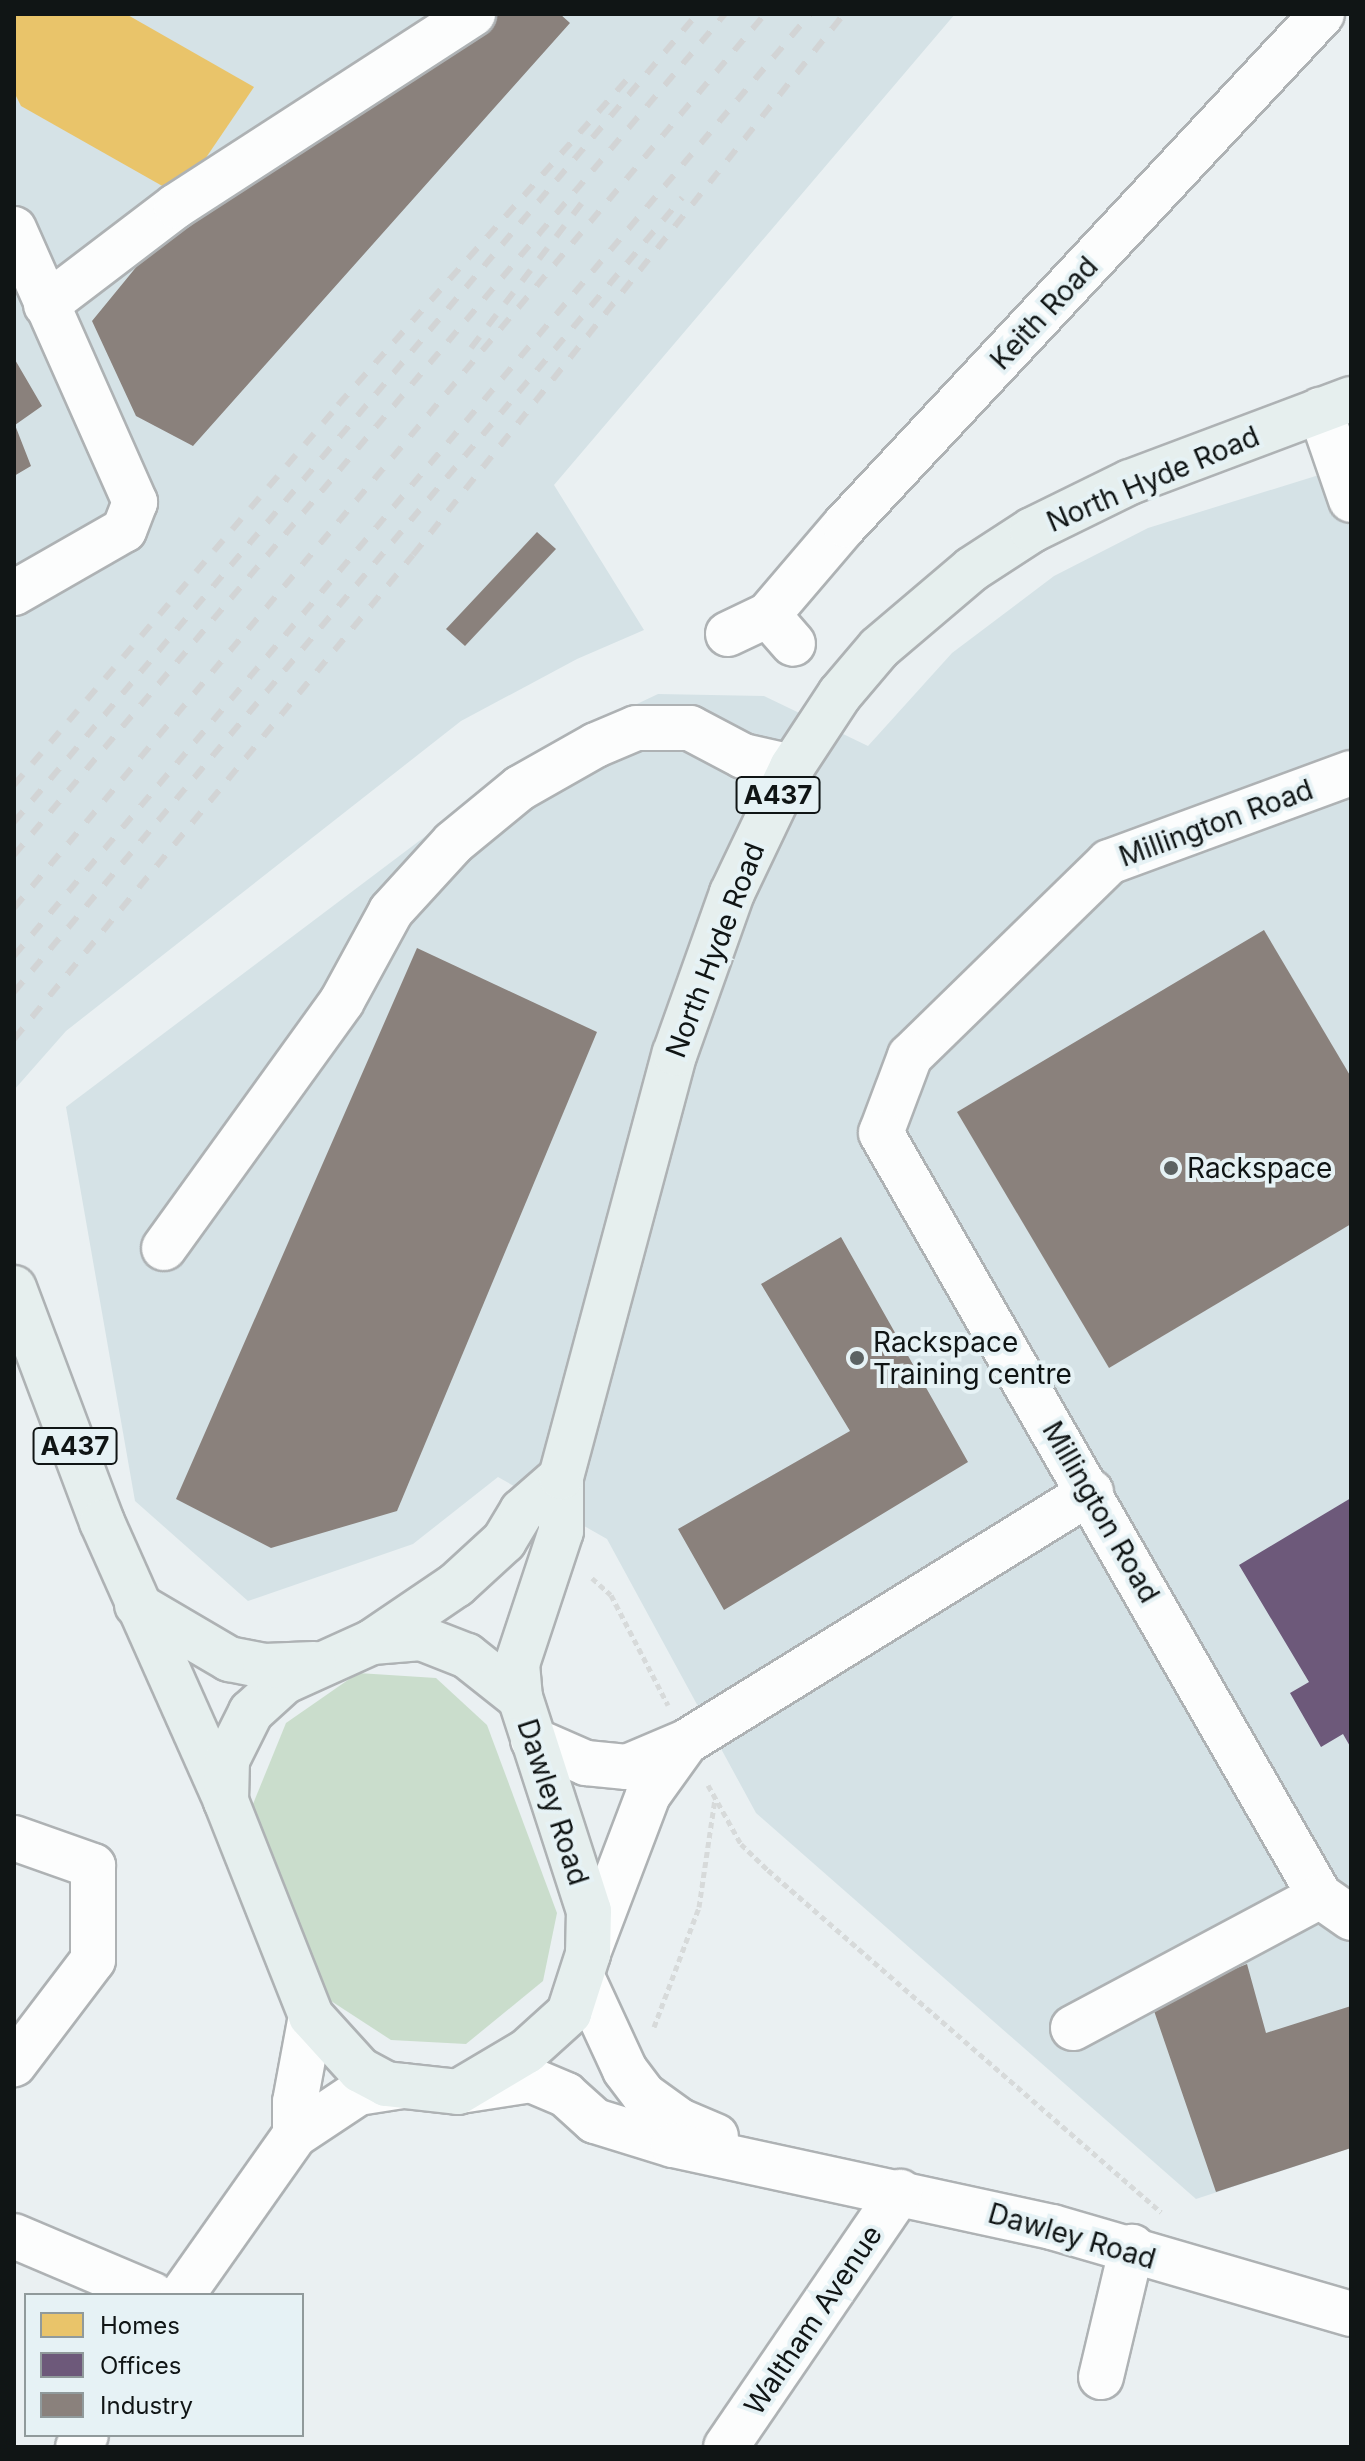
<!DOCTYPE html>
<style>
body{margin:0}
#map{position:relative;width:1365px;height:2461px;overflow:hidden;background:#eaf0f2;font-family:Inter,sans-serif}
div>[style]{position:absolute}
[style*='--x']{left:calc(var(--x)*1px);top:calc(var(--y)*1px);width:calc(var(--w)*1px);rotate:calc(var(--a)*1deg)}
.built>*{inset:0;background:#d5e2e6}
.green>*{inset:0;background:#caddcc}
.homes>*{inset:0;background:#e9c46a}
.offices>*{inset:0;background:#6d597a}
.industry>*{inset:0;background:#8a817c}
.path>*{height:5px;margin-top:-2.5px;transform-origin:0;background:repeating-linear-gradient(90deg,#d7dada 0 6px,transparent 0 10px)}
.roads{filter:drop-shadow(2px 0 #aeb2b4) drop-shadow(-2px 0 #aeb2b4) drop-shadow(0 2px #aeb2b4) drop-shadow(0 -2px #aeb2b4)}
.minor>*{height:44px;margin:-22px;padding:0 22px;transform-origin:22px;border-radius:22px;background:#fcfdfd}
.major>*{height:44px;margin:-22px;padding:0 22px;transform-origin:22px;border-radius:22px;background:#e6efee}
.rail>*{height:6px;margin-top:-3px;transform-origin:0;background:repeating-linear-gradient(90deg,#d2d4d5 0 14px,transparent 0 28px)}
.dots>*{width:22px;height:22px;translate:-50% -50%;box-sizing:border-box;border:4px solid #e6f2f5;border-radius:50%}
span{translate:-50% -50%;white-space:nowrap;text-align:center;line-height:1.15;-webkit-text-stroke:8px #e6f2f5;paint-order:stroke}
.shield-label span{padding:2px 6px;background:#e6f2f5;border:2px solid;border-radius:6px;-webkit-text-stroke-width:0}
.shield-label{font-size:26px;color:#101515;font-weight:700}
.street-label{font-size:28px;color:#101515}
.poi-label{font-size:28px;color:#101515}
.left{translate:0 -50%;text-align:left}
.frame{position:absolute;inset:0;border:16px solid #101515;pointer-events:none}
.legend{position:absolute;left:24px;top:2293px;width:280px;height:144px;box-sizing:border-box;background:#e6f2f5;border:2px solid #909a9b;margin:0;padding:10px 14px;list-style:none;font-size:24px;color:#101515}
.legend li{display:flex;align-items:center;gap:16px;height:40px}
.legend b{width:40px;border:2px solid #909a9b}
</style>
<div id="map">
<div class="built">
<div style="clip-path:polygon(14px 14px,955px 14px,554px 485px,644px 630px,577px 659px,461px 721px,66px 1031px,14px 1090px)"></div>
<div style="clip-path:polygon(1351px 465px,1351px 2148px,1196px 2199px,756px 1813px,607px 1539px,498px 1477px,413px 1544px,248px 1601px,135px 1501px,66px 1107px,540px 750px,658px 694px,764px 696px,868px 746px,952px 653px,1054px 576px,1148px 528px)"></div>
</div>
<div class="green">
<div style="clip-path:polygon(358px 1673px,436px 1678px,487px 1725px,557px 1913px,543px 1981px,466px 2044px,391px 2040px,328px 1999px,302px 1945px,253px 1804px,286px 1723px)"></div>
</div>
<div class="homes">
<div style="clip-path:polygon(14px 14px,126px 14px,254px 87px,180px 196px,21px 106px,14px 92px)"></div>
</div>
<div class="offices">
<div style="clip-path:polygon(1351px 1498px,1351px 1748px,1343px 1734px,1321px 1747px,1290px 1693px,1309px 1682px,1239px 1565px)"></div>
</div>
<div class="industry">
<div style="clip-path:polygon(490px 14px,560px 14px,570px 23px,193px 446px,136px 416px,92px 321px,242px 138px,285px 165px,321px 112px)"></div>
<div style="clip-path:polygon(14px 358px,42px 406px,15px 425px,31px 466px,14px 476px)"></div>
<div style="clip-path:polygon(537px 532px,556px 549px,465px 646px,446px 629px)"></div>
<div style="clip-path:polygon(1264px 930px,1351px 1077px,1351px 1224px,1109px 1368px,957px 1112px)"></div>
<div style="clip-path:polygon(417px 948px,597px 1032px,397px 1511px,271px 1548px,176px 1499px)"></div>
<div style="clip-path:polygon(841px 1237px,968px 1462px,724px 1610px,678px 1529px,850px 1431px,761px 1284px)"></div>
<div style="clip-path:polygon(1247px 1964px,1266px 2033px,1351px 2006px,1351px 2148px,1216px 2192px,1151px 2002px)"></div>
</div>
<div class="path">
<div style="--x:592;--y:1578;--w:25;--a:42"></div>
<div style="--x:611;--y:1595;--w:124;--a:62.6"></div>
<div style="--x:708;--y:1785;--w:68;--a:60.8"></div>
<div style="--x:741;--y:1844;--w:37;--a:44"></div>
<div style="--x:768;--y:1870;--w:521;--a:41.03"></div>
<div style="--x:654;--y:2027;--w:128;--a:-69.4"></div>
<div style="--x:699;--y:1907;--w:110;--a:-81.6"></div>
</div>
<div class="roads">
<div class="minor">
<div style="--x:14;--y:229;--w:299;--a:66.1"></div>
<div style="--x:135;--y:502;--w:30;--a:111"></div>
<div style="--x:124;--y:530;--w:127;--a:150.2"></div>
<div style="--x:46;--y:305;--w:163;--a:-37.3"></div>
<div style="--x:176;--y:206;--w:354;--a:-32.9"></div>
<div style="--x:1320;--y:410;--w:95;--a:71"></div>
<div style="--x:768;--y:615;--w:38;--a:49"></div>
<div style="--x:728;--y:634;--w:44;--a:-25.4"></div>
<div style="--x:768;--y:615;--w:118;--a:-49.5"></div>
<div style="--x:845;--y:525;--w:699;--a:-46.97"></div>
<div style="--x:1351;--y:773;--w:258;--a:159.8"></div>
<div style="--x:1109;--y:862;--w:278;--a:135.7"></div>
<div style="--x:910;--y:1056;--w:82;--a:110.6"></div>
<div style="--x:881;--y:1133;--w:880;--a:60.09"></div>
<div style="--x:1320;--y:1896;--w:38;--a:35"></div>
<div style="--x:164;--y:1248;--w:304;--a:-54.2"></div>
<div style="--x:342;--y:1001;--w:102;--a:-61.4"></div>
<div style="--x:391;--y:911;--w:92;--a:-47.6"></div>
<div style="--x:453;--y:843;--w:87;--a:-39.4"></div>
<div style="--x:520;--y:788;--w:87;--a:-29.5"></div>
<div style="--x:596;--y:745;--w:43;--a:-23"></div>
<div style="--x:636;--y:728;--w:54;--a:0"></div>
<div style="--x:690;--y:728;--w:60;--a:27.8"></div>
<div style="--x:743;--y:756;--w:50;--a:12.7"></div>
<div style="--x:533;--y:1740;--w:58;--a:23.5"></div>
<div style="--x:586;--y:1763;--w:41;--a:5.6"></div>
<div style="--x:627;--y:1767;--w:64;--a:-23"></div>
<div style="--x:686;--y:1742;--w:476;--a:-31.7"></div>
<div style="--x:14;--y:1838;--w:84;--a:19.5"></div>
<div style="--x:93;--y:1866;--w:94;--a:90"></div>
<div style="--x:93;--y:1960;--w:131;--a:127.2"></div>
<div style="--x:588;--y:1953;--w:169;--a:-69.2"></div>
<div style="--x:648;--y:1795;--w:65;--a:-54.4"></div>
<div style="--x:582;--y:1977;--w:102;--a:65.2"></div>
<div style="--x:625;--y:2070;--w:31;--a:53"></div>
<div style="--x:644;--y:2095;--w:44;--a:35.8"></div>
<div style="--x:680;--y:2121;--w:39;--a:23"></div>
<div style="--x:1073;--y:2028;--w:280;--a:-28.1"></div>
<div style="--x:460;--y:2091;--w:72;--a:-8.8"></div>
<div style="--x:531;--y:2080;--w:38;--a:23"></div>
<div style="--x:566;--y:2095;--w:39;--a:42"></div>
<div style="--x:595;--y:2121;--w:82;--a:17.1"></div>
<div style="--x:673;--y:2145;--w:388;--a:12.2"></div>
<div style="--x:1052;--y:2227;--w:311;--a:16.2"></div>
<div style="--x:295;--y:2135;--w:33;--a:-90"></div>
<div style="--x:295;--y:2102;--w:87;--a:-79.5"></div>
<div style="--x:14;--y:2236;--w:151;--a:23"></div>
<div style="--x:182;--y:2295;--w:196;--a:-54.8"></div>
<div style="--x:295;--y:2135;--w:76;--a:-33.7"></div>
<div style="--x:358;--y:2093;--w:45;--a:-9"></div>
<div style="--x:1101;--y:2377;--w:134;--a:-76.6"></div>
<div style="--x:78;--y:2447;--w:14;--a:-56"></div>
<div style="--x:726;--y:2447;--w:309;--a:-55.7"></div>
</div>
<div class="major">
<div style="--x:14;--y:1288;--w:250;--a:69.4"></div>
<div style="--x:102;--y:1522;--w:305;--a:66"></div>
<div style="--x:226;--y:1801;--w:231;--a:68.4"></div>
<div style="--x:311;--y:2016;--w:73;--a:47.8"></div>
<div style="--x:360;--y:2070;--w:30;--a:28"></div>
<div style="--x:386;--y:2084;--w:72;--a:6.3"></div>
<div style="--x:458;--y:2092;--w:80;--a:-30.7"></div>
<div style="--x:527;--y:2051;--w:57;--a:-42.1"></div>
<div style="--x:569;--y:2013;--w:62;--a:-72.1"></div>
<div style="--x:588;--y:1954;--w:43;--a:-88.7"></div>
<div style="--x:589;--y:1911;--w:224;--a:-107.9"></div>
<div style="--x:520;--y:1698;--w:68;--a:-141.6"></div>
<div style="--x:467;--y:1656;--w:49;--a:-158.6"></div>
<div style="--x:421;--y:1638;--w:49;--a:175.3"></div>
<div style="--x:372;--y:1642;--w:97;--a:155.6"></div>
<div style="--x:284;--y:1682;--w:45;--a:137.7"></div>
<div style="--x:251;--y:1712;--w:54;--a:116.6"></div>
<div style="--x:227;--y:1760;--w:41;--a:91.4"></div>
<div style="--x:137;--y:1605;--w:107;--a:30.4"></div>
<div style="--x:229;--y:1659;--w:37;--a:11"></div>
<div style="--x:265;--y:1666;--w:49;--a:-2.3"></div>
<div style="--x:372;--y:1642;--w:102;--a:-34.2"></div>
<div style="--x:456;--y:1585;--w:65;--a:-42.5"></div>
<div style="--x:504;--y:1541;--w:35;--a:-59"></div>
<div style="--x:522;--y:1511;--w:52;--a:-41.1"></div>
<div style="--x:520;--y:1698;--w:34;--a:-95"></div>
<div style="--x:517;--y:1664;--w:140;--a:-71.7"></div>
<div style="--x:561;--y:1531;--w:54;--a:-90"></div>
<div style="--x:561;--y:1477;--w:439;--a:-75"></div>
<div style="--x:675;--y:1053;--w:170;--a:-70.4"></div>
<div style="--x:732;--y:893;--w:140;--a:-64.5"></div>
<div style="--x:792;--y:767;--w:87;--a:-56.7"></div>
<div style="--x:840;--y:694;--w:60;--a:-49.7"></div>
<div style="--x:879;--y:648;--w:122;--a:-40.3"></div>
<div style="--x:972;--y:569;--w:72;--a:-33"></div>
<div style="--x:1032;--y:530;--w:109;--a:-26.1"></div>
<div style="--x:1130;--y:482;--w:236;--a:-20.6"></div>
</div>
</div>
<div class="rail">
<div style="--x:471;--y:348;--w:188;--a:-52.6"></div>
<div style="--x:14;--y:785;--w:499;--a:-49.5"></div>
<div style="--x:338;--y:405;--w:444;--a:-48.4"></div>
<div style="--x:14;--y:822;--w:1058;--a:-49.79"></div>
<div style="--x:14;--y:855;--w:1101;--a:-49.79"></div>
<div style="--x:14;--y:908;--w:1168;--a:-49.97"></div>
<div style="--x:14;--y:956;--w:1233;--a:-49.8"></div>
<div style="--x:14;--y:992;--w:1038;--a:-49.93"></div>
<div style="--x:14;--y:1039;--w:627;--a:-50.5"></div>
<div style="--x:413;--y:555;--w:692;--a:-51.46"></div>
</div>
<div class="dots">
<div style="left:1171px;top:1168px;background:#5c6262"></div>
<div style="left:857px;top:1358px;background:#5c6262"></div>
</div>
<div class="shield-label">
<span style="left:778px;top:795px">A437</span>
<span style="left:75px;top:1446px">A437</span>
</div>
<div class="street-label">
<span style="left:1044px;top:313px;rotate:-47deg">Keith Road</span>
<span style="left:1153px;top:479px;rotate:-23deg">North Hyde Road</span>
<span style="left:1216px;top:823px;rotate:-20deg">Millington Road</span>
<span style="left:715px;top:950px;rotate:-69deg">North Hyde Road</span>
<span style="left:1101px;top:1512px;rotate:60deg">Millington Road</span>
<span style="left:553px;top:1802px;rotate:72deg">Dawley Road</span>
<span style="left:1072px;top:2236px;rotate:16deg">Dawley Road</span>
<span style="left:813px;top:2320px;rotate:-56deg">Waltham Avenue</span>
</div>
<div class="poi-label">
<span class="left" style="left:1187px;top:1168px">Rackspace</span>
<span class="left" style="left:873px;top:1358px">Rackspace<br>Training centre</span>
</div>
<div class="frame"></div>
<ul class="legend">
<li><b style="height:22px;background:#e9c46a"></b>Homes</li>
<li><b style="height:22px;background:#6d597a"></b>Offices</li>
<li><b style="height:22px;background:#8a817c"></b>Industry</li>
</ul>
</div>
